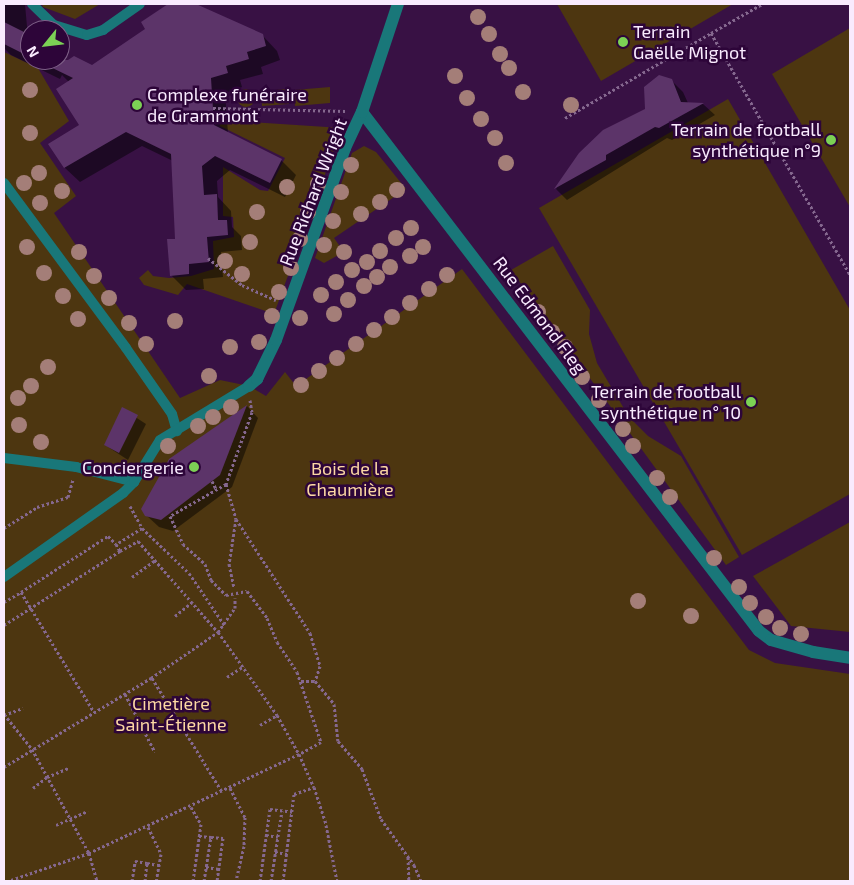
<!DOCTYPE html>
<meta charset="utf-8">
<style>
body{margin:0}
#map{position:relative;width:854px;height:885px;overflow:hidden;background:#381144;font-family:"Exo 2",sans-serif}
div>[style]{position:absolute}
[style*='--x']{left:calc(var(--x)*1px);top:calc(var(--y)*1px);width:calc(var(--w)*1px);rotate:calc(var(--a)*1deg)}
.green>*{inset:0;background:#4d3610}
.round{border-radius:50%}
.shadow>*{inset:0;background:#0007}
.building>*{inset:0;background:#5c3469}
.path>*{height:3px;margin-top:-1.5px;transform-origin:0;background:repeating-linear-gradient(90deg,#85688f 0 2.5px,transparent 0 5px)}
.lane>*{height:10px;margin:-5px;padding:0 5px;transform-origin:5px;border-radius:5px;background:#197779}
.street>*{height:12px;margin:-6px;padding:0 6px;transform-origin:6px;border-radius:6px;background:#197779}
.trees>*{width:16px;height:16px;margin:-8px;border-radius:50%;background:#a47e78}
.dots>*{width:14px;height:14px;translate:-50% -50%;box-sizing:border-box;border:2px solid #2d0539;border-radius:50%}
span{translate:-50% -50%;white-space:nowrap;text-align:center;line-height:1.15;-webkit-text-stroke:5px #2d0539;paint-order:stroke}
.poi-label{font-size:18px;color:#f9ebfe}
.left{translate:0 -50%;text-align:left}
.right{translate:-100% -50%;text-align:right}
.street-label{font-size:18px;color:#f9ebfe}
.park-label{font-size:18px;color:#fcd8a3}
.frame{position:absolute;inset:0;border:5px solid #f9ebfe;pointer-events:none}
.north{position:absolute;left:20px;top:20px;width:50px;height:50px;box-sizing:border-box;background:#2d0539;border:1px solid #7f6188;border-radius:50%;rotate:241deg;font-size:14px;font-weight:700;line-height:20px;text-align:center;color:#f9ebfe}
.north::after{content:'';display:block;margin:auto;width:18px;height:22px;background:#7cd155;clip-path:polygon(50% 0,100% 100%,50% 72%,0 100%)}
</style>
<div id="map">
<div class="green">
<div style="clip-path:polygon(42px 4px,100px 4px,75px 19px,43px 7px)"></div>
<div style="clip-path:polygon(557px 4px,733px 4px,601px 81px)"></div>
<div style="clip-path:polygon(850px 28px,850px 207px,772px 74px)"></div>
<div style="clip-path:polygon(4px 52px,38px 68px,69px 121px,40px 143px,76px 196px,54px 213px,180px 398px,220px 380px,249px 386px,266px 396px,285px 372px,296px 386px,462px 269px,749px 650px,775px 663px,850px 674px,850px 881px,4px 881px)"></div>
<div style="clip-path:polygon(330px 87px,330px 103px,295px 106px,294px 90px)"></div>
<div style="clip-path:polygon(288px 89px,289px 104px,262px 106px,261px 91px)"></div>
<div class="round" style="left:237px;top:89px;width:18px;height:18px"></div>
<div style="clip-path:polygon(728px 99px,850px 310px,850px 494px,742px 555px,539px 208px)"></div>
<div style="clip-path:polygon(219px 120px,342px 128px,274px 314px,187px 284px,178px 295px,144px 285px,139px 278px,148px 270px,153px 276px,169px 278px,191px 276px,214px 269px,213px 241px,234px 237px,233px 217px,223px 216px,223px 167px,260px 190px,268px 191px,285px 158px,220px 126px)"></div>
<div style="clip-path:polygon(364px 146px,376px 152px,406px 189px,334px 238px,344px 252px,324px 263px,315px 258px,352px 153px)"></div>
<div style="clip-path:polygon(553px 246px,590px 310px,589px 334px,597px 363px,629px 417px,648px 436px,681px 456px,739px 557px,726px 565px,511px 270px)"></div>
<div style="clip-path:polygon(850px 522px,850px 632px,791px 626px,753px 576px)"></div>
</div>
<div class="shadow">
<div style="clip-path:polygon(4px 4px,25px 4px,30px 60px,60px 60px,60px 56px,67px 62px,92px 67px,177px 16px,184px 4px,193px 4px,262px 35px,277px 51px,280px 60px,261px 67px,263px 74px,240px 80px,242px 87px,225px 93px,228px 133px,281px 160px,296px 175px,285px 197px,230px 170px,217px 181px,218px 197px,231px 211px,232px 227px,241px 236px,242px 250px,221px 252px,223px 277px,203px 279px,204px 289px,186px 290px,171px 275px,177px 240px,173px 161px,142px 146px,80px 182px,65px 168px,50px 144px,81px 125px,69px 82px,62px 75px,60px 79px,11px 55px,4px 48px)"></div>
<div style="clip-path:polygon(671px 80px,683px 92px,688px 103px,703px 104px,715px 115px,672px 140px,667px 138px,567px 200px,556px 189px,580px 153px,646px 109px)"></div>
<div style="clip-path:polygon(247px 406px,258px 418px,232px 487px,173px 531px,159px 527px,146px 515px,170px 460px)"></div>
<div style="clip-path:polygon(123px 409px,146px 424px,128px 460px,105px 445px)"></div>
</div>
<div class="building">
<div style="clip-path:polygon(168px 4px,196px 4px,263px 34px,266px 46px,247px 52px,249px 59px,226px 66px,228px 73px,211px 78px,214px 125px,282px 159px,270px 183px,215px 156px,202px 166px,204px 195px,217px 194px,218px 220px,227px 220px,228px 235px,207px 237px,209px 262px,189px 264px,189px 274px,170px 276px,167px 239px,175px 239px,171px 154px,126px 132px,64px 168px,48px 144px,79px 125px,56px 89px,73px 78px,36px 60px,68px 60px,74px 56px,92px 65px,145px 29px,141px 22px)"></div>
<div style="clip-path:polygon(4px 22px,30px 35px,30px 57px,4px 44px)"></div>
<div style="clip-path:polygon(659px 75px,672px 79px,681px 102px,704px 103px,659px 128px,655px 127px,606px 155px,606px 160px,554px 189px,579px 153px,603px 130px,645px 109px,644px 87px)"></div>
<div style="clip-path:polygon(247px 405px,220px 475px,161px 520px,145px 516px,141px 509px,169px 459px)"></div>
<div style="clip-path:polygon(122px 407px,138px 415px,119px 453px,104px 445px)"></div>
</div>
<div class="path">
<div style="--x:711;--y:33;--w:59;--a:-29.6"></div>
<div style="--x:213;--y:108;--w:133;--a:1.3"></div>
<div style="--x:565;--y:118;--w:169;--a:-30.2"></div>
<div style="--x:711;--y:33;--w:279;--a:60.1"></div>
<div style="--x:208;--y:258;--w:43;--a:38.5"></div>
<div style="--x:242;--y:285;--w:37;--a:24"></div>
<div style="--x:250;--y:400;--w:12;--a:81"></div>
<div style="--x:252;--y:412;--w:77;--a:109.9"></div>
<div style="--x:226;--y:484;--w:64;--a:150.3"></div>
<div style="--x:170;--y:516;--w:31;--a:65"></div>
<div style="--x:183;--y:544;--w:30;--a:42"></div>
<div style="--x:205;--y:564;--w:17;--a:69"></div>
<div style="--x:211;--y:580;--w:21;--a:45"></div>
<div style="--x:226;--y:595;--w:21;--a:-11"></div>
<div style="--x:247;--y:591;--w:34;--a:53"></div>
<div style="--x:267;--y:618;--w:26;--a:67"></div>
<div style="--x:277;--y:642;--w:36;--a:56"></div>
<div style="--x:297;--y:672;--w:74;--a:71.1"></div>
<div style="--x:321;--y:742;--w:25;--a:151"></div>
<div style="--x:299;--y:754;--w:36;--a:66"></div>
<div style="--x:314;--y:787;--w:40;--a:72"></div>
<div style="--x:326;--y:825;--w:57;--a:78.9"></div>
<div style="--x:212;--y:481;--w:9;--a:63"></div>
<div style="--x:226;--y:484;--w:36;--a:74"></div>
<div style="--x:236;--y:519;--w:46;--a:98.8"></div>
<div style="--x:229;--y:564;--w:24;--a:78"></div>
<div style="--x:130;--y:506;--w:25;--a:61"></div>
<div style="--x:142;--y:528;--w:65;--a:43.8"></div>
<div style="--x:189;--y:573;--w:64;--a:55.8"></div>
<div style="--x:236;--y:519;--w:136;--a:57"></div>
<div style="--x:310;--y:633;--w:34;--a:73"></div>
<div style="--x:320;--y:666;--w:16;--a:108"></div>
<div style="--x:4;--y:528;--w:39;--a:-32"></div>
<div style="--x:37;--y:507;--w:33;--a:-18"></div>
<div style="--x:68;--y:497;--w:18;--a:-74"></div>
<div style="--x:142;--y:528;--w:31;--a:148"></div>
<div style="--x:116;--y:544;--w:8;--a:60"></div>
<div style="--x:120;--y:551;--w:21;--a:-29"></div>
<div style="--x:138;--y:541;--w:121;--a:48.7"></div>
<div style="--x:218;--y:632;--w:29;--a:-55"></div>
<div style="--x:235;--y:608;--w:10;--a:-90"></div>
<div style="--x:132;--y:577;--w:29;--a:-36"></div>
<div style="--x:21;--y:592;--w:103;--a:-32.8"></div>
<div style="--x:108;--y:536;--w:11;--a:45"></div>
<div style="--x:4;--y:602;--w:20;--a:-30"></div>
<div style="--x:21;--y:592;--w:140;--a:58.7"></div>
<div style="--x:175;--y:616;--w:22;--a:-39"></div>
<div style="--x:4;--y:625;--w:138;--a:-32.5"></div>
<div style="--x:227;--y:677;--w:20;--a:-33"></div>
<div style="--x:152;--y:678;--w:134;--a:58.4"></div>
<div style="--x:301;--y:681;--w:14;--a:0"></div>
<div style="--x:315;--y:681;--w:30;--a:50"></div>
<div style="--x:334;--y:704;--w:37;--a:84"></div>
<div style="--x:338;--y:741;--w:37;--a:49"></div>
<div style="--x:362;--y:769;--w:53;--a:69.2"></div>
<div style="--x:381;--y:819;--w:57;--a:54.3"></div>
<div style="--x:414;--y:865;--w:17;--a:66"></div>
<div style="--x:125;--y:694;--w:65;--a:62.7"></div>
<div style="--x:4;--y:714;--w:45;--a:51.3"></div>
<div style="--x:32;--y:749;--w:119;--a:61.3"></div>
<div style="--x:89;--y:853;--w:29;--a:74"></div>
<div style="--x:4;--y:715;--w:20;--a:-20"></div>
<div style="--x:260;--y:725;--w:20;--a:-30"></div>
<div style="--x:4;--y:767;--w:172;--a:-31.2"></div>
<div style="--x:151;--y:678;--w:81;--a:-34.5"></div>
<div style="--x:218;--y:632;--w:102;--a:54.6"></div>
<div style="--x:277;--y:715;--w:45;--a:60.6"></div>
<div style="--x:299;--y:754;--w:232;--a:154.8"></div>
<div style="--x:89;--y:853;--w:86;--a:160.9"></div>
<div style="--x:33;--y:788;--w:18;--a:-38"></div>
<div style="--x:47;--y:777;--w:23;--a:-23"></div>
<div style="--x:230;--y:788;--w:33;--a:63"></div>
<div style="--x:245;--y:817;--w:29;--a:92"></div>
<div style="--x:244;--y:846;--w:36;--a:103"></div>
<div style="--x:191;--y:807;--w:20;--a:60"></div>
<div style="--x:201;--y:824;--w:58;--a:98"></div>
<div style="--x:56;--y:825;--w:35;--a:-24"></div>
<div style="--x:148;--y:827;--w:30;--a:64"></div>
<div style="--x:161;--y:854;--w:27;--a:100"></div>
<div style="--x:266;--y:835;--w:12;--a:9"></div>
<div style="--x:199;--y:836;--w:12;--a:5"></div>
<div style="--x:275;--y:852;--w:12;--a:9"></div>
<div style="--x:408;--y:857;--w:24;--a:88"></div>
<div style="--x:206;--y:867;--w:13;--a:9"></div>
<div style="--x:132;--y:881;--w:20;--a:-81"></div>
<div style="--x:135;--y:861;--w:12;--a:9"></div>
<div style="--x:145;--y:881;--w:18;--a:-84"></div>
<div style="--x:147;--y:863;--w:11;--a:10"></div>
<div style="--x:204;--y:881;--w:45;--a:-81"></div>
<div style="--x:211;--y:837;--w:12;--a:5"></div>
<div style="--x:223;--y:838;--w:43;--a:97.9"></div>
<div style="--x:260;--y:881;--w:73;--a:-82.1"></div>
<div style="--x:270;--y:809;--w:23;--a:7"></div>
<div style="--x:271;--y:881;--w:71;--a:-81.1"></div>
<div style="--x:283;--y:881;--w:88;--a:-82.8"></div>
<div style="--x:294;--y:794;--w:21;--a:-19"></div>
</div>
<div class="lane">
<div style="--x:32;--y:4;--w:30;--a:44"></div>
<div style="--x:54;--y:25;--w:34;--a:17"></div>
<div style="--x:87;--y:35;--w:17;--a:-17"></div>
<div style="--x:103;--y:30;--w:45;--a:-35.1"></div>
<div style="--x:4;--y:183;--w:205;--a:53.5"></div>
<div style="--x:126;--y:348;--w:80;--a:55.1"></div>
<div style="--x:172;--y:414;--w:18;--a:74"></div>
<div style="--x:4;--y:458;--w:73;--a:7.1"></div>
<div style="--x:76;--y:467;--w:60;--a:14.5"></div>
<div style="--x:4;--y:577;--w:146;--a:-35.2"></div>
<div style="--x:123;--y:493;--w:16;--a:-45"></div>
<div style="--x:134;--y:482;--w:49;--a:-58.2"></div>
<div style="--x:160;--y:440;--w:104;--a:-31.2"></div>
</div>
<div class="street">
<div style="--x:362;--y:112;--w:653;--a:52.59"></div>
<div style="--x:759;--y:631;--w:15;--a:37"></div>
<div style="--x:771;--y:640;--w:44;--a:15.9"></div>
<div style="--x:813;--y:652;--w:37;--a:9"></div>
<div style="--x:249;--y:386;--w:11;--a:-41"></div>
<div style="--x:257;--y:379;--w:43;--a:-64"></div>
<div style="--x:276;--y:340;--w:204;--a:-70.2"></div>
<div style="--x:345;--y:148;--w:40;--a:-65"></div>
<div style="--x:362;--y:112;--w:114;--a:-71.6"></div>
</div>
<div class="trees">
<div style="left:478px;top:17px"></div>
<div style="left:489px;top:34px"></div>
<div style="left:500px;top:54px"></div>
<div style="left:509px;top:68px"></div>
<div style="left:455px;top:76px"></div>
<div style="left:30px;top:90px"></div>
<div style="left:523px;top:92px"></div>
<div style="left:467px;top:98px"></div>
<div style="left:571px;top:105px"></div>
<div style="left:481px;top:119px"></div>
<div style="left:30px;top:133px"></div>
<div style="left:495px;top:138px"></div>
<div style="left:506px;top:163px"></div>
<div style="left:351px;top:165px"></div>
<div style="left:39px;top:173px"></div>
<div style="left:24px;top:183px"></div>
<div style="left:318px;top:184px"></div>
<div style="left:287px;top:187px"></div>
<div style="left:397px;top:190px"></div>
<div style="left:62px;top:191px"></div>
<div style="left:341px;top:192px"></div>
<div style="left:380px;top:202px"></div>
<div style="left:40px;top:203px"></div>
<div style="left:257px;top:212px"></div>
<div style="left:308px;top:212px"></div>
<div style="left:361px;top:214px"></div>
<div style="left:333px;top:221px"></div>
<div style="left:411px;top:228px"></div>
<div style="left:396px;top:238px"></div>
<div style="left:300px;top:239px"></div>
<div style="left:250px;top:242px"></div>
<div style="left:324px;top:245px"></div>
<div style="left:27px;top:247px"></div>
<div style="left:423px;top:247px"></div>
<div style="left:380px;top:251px"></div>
<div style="left:79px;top:252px"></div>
<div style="left:344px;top:252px"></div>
<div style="left:410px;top:256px"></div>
<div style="left:225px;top:261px"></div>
<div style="left:367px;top:262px"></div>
<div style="left:390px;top:267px"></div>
<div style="left:291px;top:268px"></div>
<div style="left:352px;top:270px"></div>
<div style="left:44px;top:273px"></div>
<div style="left:242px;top:274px"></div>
<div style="left:447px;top:275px"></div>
<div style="left:94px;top:276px"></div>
<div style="left:377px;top:277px"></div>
<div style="left:336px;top:282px"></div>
<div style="left:364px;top:286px"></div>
<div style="left:429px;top:289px"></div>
<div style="left:279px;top:292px"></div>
<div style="left:321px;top:295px"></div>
<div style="left:63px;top:296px"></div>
<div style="left:109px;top:298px"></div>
<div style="left:348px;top:300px"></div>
<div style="left:410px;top:303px"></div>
<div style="left:538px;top:312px"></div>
<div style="left:334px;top:314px"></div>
<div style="left:272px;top:316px"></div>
<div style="left:392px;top:317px"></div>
<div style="left:300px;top:318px"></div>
<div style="left:78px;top:319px"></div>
<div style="left:175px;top:321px"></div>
<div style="left:129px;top:323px"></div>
<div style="left:374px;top:330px"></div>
<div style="left:552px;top:332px"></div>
<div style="left:259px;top:342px"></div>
<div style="left:146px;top:344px"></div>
<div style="left:356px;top:344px"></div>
<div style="left:230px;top:347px"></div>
<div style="left:565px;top:347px"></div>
<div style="left:337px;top:358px"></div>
<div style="left:48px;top:367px"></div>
<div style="left:319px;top:371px"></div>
<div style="left:209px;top:376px"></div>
<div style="left:582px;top:377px"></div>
<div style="left:301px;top:385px"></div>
<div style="left:31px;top:386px"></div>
<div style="left:18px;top:398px"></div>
<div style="left:599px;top:400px"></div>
<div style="left:231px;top:407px"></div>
<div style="left:213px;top:417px"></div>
<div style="left:19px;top:425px"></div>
<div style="left:198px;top:426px"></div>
<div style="left:623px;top:429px"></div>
<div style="left:41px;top:442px"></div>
<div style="left:168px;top:446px"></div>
<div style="left:633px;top:446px"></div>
<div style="left:657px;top:478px"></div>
<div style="left:670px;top:497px"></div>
<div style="left:714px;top:558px"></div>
<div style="left:739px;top:587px"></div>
<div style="left:638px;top:601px"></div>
<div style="left:750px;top:603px"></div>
<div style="left:691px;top:616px"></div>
<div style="left:766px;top:617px"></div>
<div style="left:780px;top:628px"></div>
<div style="left:801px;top:634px"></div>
</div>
<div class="dots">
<div style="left:623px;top:42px;background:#7cd155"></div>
<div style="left:137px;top:105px;background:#7cd155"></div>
<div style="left:831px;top:140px;background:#7cd155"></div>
<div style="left:751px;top:402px;background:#7cd155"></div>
<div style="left:194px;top:467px;background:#7cd155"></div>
</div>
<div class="poi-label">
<span class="left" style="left:633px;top:42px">Terrain<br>Gaëlle Mignot</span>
<span class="left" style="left:147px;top:105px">Complexe funéraire<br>de Grammont</span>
<span class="right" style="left:821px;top:140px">Terrain de football<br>synthétique n°9</span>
<span class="right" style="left:741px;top:402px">Terrain de football<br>synthétique n° 10</span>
<span class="right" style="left:184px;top:467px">Conciergerie</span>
</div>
<div class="street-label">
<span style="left:313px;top:192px;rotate:-69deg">Rue Richard Wright</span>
<span style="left:540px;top:315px;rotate:53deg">Rue Edmond Fleg</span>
</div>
<div class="park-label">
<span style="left:350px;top:479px">Bois de la<br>Chaumière</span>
<span style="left:171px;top:714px">Cimetière<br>Saint-Étienne</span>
</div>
<div class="frame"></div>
<div class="north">N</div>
</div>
